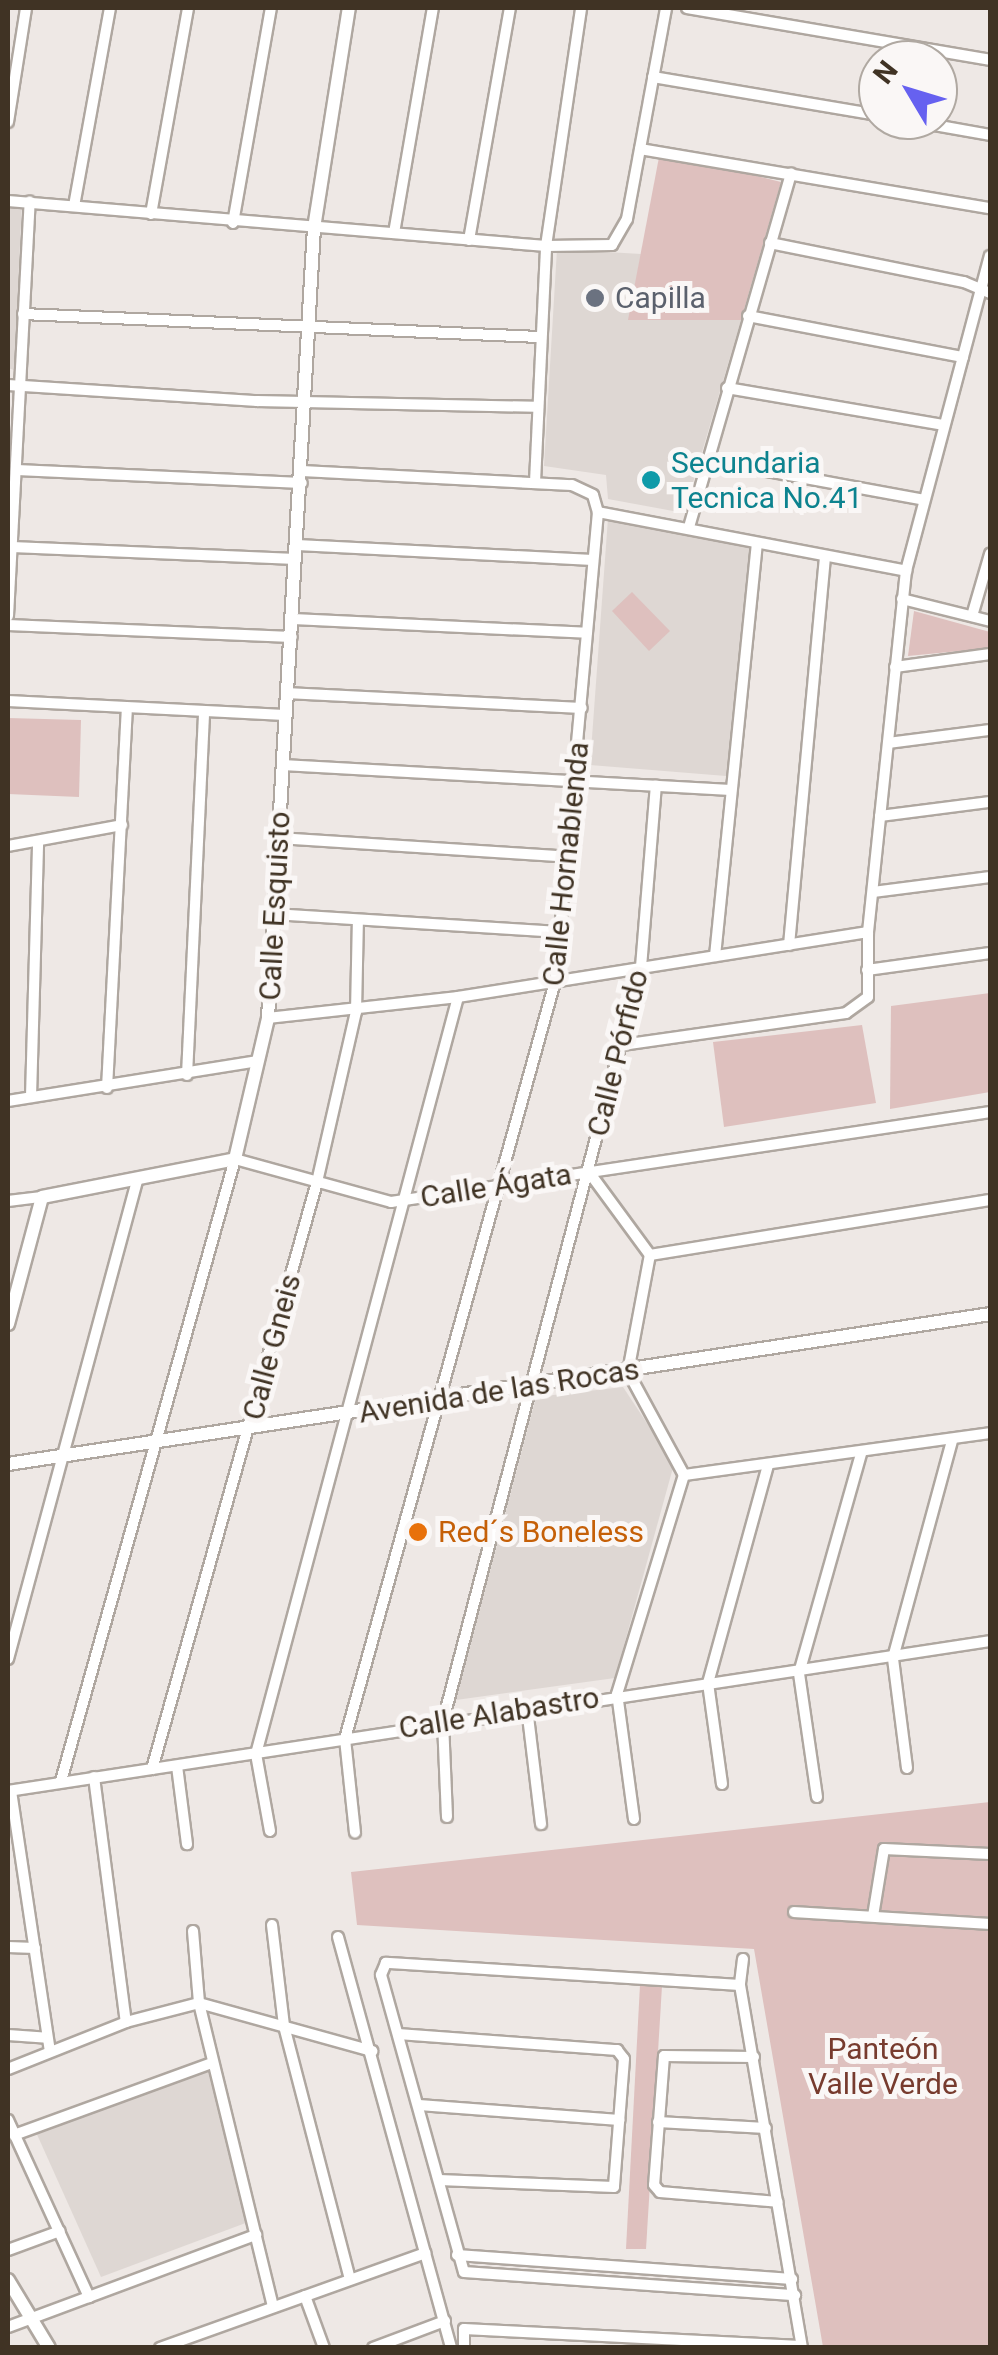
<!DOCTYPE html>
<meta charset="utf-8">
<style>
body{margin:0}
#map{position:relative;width:998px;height:2355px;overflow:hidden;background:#eee8e5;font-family:Roboto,sans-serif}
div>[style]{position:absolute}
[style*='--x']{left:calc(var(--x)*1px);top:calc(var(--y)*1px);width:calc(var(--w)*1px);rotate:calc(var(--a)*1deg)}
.built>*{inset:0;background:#ded7d3}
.green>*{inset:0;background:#dec0be}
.roads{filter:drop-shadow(2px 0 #afa7a0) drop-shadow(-2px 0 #afa7a0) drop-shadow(0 2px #afa7a0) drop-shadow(0 -2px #afa7a0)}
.minor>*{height:10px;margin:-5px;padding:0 5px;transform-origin:5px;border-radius:5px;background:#fff}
.tertiary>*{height:12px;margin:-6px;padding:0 6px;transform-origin:6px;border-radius:6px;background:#fff}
.dots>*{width:28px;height:28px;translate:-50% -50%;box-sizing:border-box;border:5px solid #faf7f6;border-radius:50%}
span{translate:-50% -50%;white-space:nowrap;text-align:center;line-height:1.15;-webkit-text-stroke:10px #faf7f6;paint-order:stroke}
.worship-label{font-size:30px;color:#5b616d}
.left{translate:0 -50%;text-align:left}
.culture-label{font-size:30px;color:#0d838f}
.street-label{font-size:30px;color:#403324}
.food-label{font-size:30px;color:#c56008}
.park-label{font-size:30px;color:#773b2e}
.frame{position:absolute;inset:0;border:10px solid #403324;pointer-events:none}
.north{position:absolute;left:858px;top:40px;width:100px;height:100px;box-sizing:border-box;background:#faf7f6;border:2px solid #b0a9a2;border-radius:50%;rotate:308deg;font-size:28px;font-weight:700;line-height:40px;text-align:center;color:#403324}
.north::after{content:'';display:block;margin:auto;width:35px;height:45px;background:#6661f0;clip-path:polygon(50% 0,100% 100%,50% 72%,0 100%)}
</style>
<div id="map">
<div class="built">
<div style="clip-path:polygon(8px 203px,22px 203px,14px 370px,8px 368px)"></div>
<div style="clip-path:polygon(557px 249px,641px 254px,629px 320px,741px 320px,684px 513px,608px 499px,606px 475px,544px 466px)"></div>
<div style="clip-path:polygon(608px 518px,753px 544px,726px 776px,590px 765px)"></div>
<div style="clip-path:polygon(623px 1387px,674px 1464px,615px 1678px,456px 1700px,536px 1397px)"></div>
<div style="clip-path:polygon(209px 2065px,251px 2221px,101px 2277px,35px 2130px)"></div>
</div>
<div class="green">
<div style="clip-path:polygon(660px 152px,781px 182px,741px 320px,628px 320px)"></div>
<div style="clip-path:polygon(632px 592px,670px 631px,649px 651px,612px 611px)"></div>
<div style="clip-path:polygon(914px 611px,990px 632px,990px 648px,908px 656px)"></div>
<div style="clip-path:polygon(8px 718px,81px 720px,79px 797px,8px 794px)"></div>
<div style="clip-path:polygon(990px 993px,990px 1092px,890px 1109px,891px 1006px)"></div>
<div style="clip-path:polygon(862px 1025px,876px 1103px,724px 1127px,713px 1042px)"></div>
<div style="clip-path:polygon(990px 1802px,990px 2347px,823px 2347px,754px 1949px,357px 1925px,351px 1872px)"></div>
<div style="clip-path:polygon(640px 1985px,662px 1986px,646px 2249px,626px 2249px)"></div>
</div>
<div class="roads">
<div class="minor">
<div style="--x:687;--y:8;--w:307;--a:9.7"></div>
<div style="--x:653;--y:77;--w:228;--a:9.6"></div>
<div style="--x:906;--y:120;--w:85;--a:10.1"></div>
<div style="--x:8;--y:122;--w:115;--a:-81"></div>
<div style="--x:640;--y:149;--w:355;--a:9.6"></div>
<div style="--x:8;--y:201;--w:540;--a:4.78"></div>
<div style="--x:546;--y:246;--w:66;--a:-0.9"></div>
<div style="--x:612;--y:245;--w:30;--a:-60"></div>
<div style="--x:627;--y:219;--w:215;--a:-79.5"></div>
<div style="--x:74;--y:206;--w:201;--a:-79.7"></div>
<div style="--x:151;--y:214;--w:209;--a:-79.8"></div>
<div style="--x:233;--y:223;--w:218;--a:-80"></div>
<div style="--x:394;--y:233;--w:228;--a:-80.2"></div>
<div style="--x:469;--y:240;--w:236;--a:-80"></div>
<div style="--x:770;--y:243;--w:198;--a:11.4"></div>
<div style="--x:964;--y:282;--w:28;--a:23"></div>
<div style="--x:23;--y:314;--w:517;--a:2.55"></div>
<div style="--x:748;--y:316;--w:219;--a:10.8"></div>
<div style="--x:8;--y:385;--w:250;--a:3.7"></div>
<div style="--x:257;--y:401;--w:278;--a:1.2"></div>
<div style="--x:727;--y:388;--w:219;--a:9.7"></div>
<div style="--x:707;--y:460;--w:221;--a:10.4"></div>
<div style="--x:17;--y:470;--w:285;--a:2.6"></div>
<div style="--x:302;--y:471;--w:270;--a:3"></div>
<div style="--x:572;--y:485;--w:23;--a:25"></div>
<div style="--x:593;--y:495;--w:18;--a:74"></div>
<div style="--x:598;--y:512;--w:468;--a:95.2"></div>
<div style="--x:556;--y:978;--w:790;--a:105.5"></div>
<div style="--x:345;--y:1739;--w:94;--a:83.9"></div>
<div style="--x:535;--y:482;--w:236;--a:-87.3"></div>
<div style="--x:546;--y:246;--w:241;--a:-81.6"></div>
<div style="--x:598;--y:512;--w:314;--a:10.8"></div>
<div style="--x:689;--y:527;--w:368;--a:-73.9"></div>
<div style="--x:297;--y:545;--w:296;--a:2.9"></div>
<div style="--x:12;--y:547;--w:284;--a:2.4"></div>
<div style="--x:902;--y:599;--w:91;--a:14"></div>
<div style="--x:8;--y:616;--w:415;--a:-87"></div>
<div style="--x:972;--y:616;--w:65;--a:-73.8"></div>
<div style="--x:293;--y:619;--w:294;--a:2.7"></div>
<div style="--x:8;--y:625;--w:284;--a:2.4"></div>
<div style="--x:895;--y:667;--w:96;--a:-7.8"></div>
<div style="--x:286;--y:693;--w:296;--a:2.9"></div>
<div style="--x:8;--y:701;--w:277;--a:2.9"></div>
<div style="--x:888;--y:743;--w:103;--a:-7.3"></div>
<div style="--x:283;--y:765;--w:448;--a:3.2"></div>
<div style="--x:880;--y:816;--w:111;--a:-7.3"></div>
<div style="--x:279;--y:838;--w:293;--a:3.7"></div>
<div style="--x:8;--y:846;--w:116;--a:-10.4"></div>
<div style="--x:873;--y:892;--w:118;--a:-7.3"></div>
<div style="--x:274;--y:914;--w:289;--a:3.6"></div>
<div style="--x:789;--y:945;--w:389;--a:-84.7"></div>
<div style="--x:715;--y:956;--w:414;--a:-84.2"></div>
<div style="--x:867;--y:970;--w:124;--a:-7.9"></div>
<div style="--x:268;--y:1018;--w:191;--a:-6.3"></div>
<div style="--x:458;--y:997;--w:415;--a:-9"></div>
<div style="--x:622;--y:1045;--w:226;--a:-8.1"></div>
<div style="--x:846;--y:1013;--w:27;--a:-36"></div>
<div style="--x:868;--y:997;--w:65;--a:-90"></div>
<div style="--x:868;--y:932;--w:363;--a:-84"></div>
<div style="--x:906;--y:571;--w:326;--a:-75.1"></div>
<div style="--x:187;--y:1075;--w:360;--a:-87.3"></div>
<div style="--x:107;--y:1088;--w:378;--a:-87"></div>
<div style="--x:31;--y:1097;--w:255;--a:-88.4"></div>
<div style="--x:8;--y:1101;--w:253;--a:-9.1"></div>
<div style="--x:589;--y:1172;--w:103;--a:53.7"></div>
<div style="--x:8;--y:1201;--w:34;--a:-7"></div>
<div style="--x:650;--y:1255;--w:344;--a:-9.2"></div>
<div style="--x:684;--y:1475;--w:309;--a:-7.8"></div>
<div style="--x:8;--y:1659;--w:495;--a:-74.9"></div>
<div style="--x:527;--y:1708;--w:117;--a:83.1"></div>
<div style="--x:177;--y:1766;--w:79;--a:82.7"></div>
<div style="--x:907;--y:1768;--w:111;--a:-97.3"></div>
<div style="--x:893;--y:1658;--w:225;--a:-74.8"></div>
<div style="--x:152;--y:1769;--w:610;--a:-74.3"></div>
<div style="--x:317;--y:1182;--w:174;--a:-77.1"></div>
<div style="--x:356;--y:1012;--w:92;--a:-88.8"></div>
<div style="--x:94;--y:1777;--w:247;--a:82.6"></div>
<div style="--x:61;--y:1781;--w:646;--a:-74.37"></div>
<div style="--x:235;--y:1159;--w:162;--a:15.4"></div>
<div style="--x:391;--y:1202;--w:606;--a:-8.54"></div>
<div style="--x:722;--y:1784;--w:102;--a:-97.9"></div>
<div style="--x:708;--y:1683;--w:226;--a:-74.6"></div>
<div style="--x:8;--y:1791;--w:993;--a:-8.68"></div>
<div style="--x:11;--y:1791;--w:263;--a:81.5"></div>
<div style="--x:817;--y:1797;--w:125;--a:-98.3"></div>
<div style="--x:799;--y:1673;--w:228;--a:-74.2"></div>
<div style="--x:447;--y:1817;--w:96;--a:-92.4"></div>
<div style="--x:443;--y:1721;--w:780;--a:-75.29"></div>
<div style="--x:641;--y:967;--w:182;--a:-85.3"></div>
<div style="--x:634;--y:1819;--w:126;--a:-97.7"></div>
<div style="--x:617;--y:1694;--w:229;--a:-73"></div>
<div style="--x:684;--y:1475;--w:117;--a:-118.5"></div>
<div style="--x:628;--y:1372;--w:119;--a:-79.4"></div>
<div style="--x:270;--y:1831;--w:78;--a:-100.3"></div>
<div style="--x:256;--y:1754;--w:783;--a:-75.06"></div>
<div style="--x:794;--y:1912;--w:196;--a:3.5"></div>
<div style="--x:873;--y:1916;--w:68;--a:-80.7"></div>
<div style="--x:884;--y:1849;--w:106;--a:2.7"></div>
<div style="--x:272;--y:1925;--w:102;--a:83.2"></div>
<div style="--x:284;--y:2026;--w:261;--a:75.4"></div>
<div style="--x:193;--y:1931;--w:72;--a:85.2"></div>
<div style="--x:199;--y:2003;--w:313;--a:76.3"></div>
<div style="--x:338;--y:1937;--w:426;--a:74.6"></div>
<div style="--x:8;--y:1947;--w:27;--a:2"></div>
<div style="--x:743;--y:1959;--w:26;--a:97"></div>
<div style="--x:740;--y:1985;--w:368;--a:80.3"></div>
<div style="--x:740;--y:1985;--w:355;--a:-176.4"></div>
<div style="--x:386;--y:1963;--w:13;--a:113"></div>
<div style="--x:381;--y:1975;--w:308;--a:74.4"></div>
<div style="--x:464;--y:2272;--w:332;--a:4"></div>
<div style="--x:398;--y:2034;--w:220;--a:4.2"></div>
<div style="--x:617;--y:2050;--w:11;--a:52"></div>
<div style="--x:624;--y:2059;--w:128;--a:94.5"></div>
<div style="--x:614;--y:2187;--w:175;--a:-177.7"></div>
<div style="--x:8;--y:2035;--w:39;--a:4"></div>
<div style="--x:754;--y:2057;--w:90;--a:-179.4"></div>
<div style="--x:664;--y:2056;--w:129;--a:94.4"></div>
<div style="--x:654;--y:2185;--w:9;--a:49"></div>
<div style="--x:660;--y:2192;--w:118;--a:4.8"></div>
<div style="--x:8;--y:2069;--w:127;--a:-21.7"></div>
<div style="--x:126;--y:2022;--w:75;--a:-14.6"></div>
<div style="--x:199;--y:2003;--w:180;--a:15.5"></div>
<div style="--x:419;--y:2105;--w:201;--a:4.3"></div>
<div style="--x:8;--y:2120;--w:195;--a:65.4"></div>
<div style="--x:658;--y:2122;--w:108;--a:3.2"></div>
<div style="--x:14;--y:2135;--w:211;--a:-20"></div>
<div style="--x:8;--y:2250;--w:55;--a:-20.1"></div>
<div style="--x:457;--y:2255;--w:336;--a:4.1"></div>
<div style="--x:305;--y:2296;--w:55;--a:69.9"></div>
<div style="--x:8;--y:2327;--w:265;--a:-20.4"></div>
<div style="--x:160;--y:2348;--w:282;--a:-19.7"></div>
<div style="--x:373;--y:2348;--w:77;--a:-20.6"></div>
<div style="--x:464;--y:2348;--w:19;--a:-90"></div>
<div style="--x:464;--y:2329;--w:337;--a:2.9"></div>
</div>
<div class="tertiary">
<div style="--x:8;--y:1324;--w:131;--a:-75"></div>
<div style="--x:42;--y:1197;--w:197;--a:-11.1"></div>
<div style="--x:235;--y:1159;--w:145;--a:-76.8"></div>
<div style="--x:268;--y:1018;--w:791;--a:-86.67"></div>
<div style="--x:314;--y:228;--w:223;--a:-81"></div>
<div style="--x:8;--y:1464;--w:993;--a:-8.68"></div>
<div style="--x:8;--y:2280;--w:79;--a:58.9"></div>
</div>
</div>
<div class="dots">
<div style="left:595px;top:298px;background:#6b7280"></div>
<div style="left:651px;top:480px;background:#0f9aa8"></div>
<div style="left:418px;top:1532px;background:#e8710a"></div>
</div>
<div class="worship-label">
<span class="left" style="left:615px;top:298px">Capilla</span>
</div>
<div class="culture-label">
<span class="left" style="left:671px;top:480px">Secundaria<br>Tecnica No.41</span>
</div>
<div class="street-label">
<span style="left:566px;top:864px;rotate:-84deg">Calle Hornablenda</span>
<span style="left:275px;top:906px;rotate:-87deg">Calle Esquisto</span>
<span style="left:618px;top:1053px;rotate:-76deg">Calle Pórfido</span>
<span style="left:496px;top:1186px;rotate:-9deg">Calle Ágata</span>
<span style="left:272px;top:1347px;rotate:-75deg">Calle Gneis</span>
<span style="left:499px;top:1391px;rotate:-9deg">Avenida de las Rocas</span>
<span style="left:499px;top:1713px;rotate:-9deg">Calle Alabastro</span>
</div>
<div class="food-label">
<span class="left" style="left:438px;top:1532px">Red´s Boneless</span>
</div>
<div class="park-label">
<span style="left:883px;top:2066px">Panteón<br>Valle Verde</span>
</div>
<div class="frame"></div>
<div class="north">N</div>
</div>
